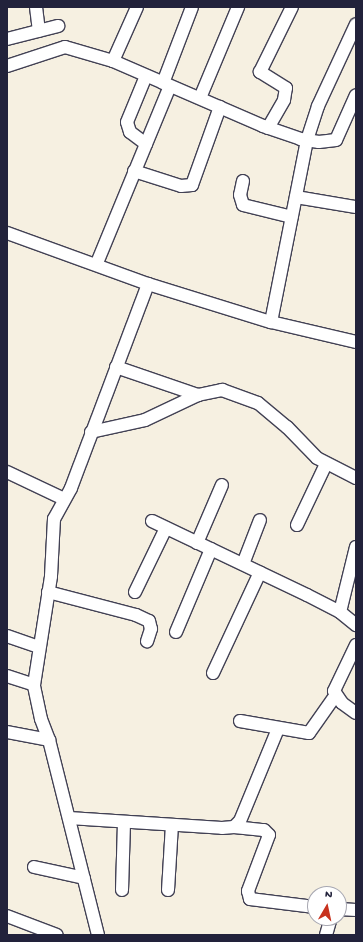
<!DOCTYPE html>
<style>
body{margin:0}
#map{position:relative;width:363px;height:942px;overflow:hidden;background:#f6f0e1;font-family:"Gochi Hand",sans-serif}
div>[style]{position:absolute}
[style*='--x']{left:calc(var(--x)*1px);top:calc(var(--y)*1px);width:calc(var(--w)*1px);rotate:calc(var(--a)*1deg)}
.roads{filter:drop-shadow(1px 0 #424154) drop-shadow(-1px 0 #424154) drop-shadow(0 1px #424154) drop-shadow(0 -1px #424154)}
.minor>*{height:12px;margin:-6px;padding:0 6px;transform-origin:6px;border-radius:6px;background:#fff}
span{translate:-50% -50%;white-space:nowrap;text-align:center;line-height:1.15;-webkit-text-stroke:3px #fff;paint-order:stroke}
.frame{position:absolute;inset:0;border:8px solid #22223b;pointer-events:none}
.north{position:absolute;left:307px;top:886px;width:40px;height:40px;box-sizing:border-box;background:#fff;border:1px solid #a7a7b1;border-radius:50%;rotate:9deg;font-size:11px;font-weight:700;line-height:16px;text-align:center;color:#22223b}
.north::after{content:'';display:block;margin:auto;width:14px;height:18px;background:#c8321e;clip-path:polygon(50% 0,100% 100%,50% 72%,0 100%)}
</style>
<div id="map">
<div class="roads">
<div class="minor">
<div style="--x:36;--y:7;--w:24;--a:83"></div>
<div style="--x:7;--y:39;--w:53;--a:-14.3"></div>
<div style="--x:113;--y:61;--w:163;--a:23.4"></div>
<div style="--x:263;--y:126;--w:39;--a:19"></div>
<div style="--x:300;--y:139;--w:19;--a:9"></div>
<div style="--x:319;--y:142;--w:17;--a:-7"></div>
<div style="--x:336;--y:140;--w:49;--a:-66"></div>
<div style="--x:7;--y:66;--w:61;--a:-18.1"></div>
<div style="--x:65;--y:47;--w:50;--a:16.3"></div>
<div style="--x:113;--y:61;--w:59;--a:-66"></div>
<div style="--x:163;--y:83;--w:81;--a:-69.1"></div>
<div style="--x:200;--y:98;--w:99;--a:-67.3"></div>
<div style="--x:268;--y:128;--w:32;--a:-60"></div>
<div style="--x:284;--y:100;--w:12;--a:-81"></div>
<div style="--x:286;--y:88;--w:31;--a:-148"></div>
<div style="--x:260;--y:72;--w:72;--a:-63.8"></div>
<div style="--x:146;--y:144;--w:20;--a:-143"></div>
<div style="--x:130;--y:132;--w:10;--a:-107"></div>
<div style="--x:127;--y:122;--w:50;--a:-67.6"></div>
<div style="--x:134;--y:171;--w:49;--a:17.7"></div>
<div style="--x:181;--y:186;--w:11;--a:-5"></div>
<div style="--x:192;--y:185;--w:83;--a:-70.3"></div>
<div style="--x:243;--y:181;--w:14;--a:102"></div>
<div style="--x:240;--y:195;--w:10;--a:73"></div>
<div style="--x:243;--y:205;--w:50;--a:13.8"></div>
<div style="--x:296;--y:197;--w:61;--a:9.5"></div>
<div style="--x:7;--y:233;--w:150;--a:19.9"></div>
<div style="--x:148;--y:284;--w:129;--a:17.2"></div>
<div style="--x:271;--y:322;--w:87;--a:13.2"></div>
<div style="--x:97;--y:263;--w:191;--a:-67.6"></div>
<div style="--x:271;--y:322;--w:186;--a:-78.8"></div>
<div style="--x:307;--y:140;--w:36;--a:-72"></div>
<div style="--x:318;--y:106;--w:90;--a:-65.1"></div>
<div style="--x:116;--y:367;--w:87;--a:18.9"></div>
<div style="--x:91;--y:432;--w:55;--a:-12.5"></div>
<div style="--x:145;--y:420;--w:59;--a:-25.3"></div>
<div style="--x:198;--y:395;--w:25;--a:-12"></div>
<div style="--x:222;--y:390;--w:38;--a:20"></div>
<div style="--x:258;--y:403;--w:38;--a:40"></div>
<div style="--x:287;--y:427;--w:43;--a:45.9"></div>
<div style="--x:317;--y:458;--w:44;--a:27.1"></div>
<div style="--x:7;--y:472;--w:63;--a:25.3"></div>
<div style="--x:152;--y:521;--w:172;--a:25.5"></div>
<div style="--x:307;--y:595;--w:37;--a:27"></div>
<div style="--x:340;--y:612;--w:21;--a:39"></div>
<div style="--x:297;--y:525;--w:68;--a:-64.6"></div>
<div style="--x:197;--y:543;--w:63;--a:-66.7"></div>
<div style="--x:243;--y:564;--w:47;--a:-68.9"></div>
<div style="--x:48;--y:592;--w:91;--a:14.6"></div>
<div style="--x:136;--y:615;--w:14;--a:25"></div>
<div style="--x:149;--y:621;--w:8;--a:76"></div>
<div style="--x:151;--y:629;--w:13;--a:108"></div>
<div style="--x:135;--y:592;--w:71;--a:-64.2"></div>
<div style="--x:340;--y:612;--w:67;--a:-76.2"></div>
<div style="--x:176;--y:632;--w:90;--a:-67.1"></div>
<div style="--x:7;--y:636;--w:34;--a:19"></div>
<div style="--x:356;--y:645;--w:51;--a:115.6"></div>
<div style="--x:334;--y:691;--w:14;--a:56"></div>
<div style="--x:342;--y:703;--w:17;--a:36"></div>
<div style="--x:213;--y:673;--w:111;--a:-65"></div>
<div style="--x:7;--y:676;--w:28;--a:18"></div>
<div style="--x:240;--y:721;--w:70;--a:9.9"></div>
<div style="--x:309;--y:733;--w:45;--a:-54.9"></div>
<div style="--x:7;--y:732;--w:43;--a:10.8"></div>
<div style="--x:69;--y:818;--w:153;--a:3.7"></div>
<div style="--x:222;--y:828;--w:12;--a:-5"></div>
<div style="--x:234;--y:827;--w:8;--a:-45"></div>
<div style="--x:240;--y:821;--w:100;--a:-67.6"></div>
<div style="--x:234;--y:827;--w:30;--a:6"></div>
<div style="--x:264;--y:830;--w:7;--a:45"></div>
<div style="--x:269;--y:835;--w:60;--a:110.6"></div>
<div style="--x:248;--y:891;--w:8;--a:76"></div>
<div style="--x:250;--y:899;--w:65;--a:7"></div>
<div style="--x:34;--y:867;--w:51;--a:12.4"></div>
<div style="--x:122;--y:890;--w:68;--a:-88.3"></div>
<div style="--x:168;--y:890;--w:65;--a:-86.5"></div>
<div style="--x:339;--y:909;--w:17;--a:3"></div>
<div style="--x:7;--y:916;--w:53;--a:20.8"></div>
<div style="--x:98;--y:935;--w:201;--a:-104.1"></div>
<div style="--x:49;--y:740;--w:22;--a:-111"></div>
<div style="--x:41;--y:719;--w:35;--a:-102"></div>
<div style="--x:34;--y:685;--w:110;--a:-81.1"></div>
<div style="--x:51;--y:576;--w:57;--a:-87"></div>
<div style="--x:54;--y:519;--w:35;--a:-61"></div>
<div style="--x:71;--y:488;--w:218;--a:-69.3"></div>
<div style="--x:326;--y:935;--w:18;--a:-74"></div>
</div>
</div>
<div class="frame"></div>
<div class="north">N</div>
</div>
